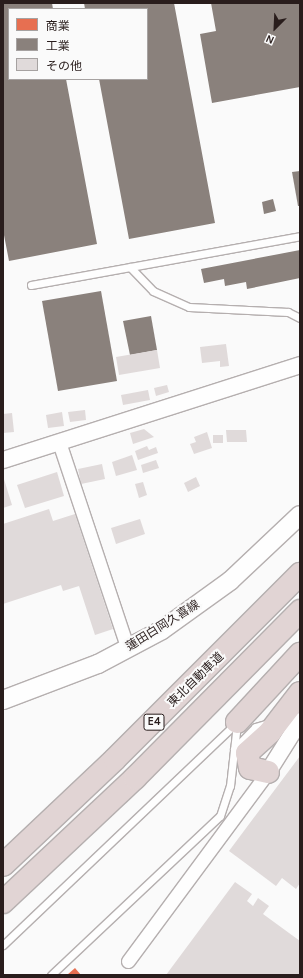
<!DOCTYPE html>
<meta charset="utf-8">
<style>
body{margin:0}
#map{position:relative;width:303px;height:978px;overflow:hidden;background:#fafafa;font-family:Karla,"Noto Sans JP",sans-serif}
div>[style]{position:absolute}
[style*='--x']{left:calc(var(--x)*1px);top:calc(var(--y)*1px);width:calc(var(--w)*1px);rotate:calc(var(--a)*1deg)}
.shops>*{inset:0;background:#e76f51}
.industry>*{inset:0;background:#8a817c}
.building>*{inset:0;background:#e0dada}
.roads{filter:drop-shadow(1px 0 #b5afaf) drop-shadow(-1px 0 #b5afaf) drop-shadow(0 1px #b5afaf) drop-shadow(0 -1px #b5afaf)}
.service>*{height:7px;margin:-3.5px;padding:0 3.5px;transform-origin:3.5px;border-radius:3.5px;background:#fefefe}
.minor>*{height:13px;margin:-6.5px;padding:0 6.5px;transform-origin:6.5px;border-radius:6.5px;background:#fefefe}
.tertiary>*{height:16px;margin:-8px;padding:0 8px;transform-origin:8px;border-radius:8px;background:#fefefe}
.secondary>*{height:18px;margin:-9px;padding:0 9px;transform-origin:9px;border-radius:9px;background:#fefefe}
.motorway>*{height:22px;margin:-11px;padding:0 11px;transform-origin:11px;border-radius:11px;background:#e1d4d4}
span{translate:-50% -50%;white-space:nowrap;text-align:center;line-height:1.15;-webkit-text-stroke:4px #fafafa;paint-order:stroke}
.shield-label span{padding:1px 3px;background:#fafafa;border:1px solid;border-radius:3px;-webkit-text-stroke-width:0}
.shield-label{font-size:11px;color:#291d1c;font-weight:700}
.street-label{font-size:12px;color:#291d1c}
.frame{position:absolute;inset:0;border:4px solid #291d1c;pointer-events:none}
.legend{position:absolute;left:8px;top:8px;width:140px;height:72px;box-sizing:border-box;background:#fafafa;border:1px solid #a6a2a1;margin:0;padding:5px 7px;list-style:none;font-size:12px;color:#291d1c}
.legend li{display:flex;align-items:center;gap:8px;height:20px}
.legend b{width:20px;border:1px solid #a6a2a1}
.north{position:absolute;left:255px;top:8px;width:40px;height:40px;-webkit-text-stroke:3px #fafafa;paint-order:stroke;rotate:204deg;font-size:11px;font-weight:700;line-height:16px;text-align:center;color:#291d1c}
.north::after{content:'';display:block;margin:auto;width:14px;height:18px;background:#291d1c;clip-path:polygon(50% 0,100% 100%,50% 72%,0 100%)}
</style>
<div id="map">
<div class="shops">
<div style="clip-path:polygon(75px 968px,81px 975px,67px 975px)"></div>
</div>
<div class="industry">
<div style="clip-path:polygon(3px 3px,52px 3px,53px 9px,9px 9px,9px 79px,66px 79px,97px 244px,9px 261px,3px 230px)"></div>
<div style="clip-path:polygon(84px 3px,174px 3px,215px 223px,129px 239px,99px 79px,147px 79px,147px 9px,85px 9px)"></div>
<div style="clip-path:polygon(211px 3px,300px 3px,300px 87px,212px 103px,200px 34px,216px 31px)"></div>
<div style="clip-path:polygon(300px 171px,300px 206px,298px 206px,292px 172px)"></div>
<div style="clip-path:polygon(273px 199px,276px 211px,264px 214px,262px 202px)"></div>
<div style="clip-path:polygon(300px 250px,300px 278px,247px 289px,246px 282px,225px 286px,224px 279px,204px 283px,201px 269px)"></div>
<div style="clip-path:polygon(101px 291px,117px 381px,58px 391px,42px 301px)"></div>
<div style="clip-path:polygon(151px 316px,157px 350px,130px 355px,123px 321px)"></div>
</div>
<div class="building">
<div style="clip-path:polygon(226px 344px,229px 366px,220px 367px,220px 361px,202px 363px,200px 347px)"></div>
<div style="clip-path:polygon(157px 350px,160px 368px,119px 375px,116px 357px)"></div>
<div style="clip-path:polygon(167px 385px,169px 392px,156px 396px,154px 388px)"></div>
<div style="clip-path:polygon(148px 390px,150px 400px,123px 405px,121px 395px)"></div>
<div style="clip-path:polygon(85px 410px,86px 420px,70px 422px,68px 412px)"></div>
<div style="clip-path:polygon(62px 412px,64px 426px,48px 428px,46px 415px)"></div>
<div style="clip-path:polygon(12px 413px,14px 432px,3px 433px,3px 414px)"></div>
<div style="clip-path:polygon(144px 429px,154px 437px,133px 444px,130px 433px)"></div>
<div style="clip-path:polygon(226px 430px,246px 430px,247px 442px,227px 442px)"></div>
<div style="clip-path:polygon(207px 432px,212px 448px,194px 454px,190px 444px,196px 442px,194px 437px)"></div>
<div style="clip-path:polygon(213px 435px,223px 435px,223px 443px,213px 443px)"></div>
<div style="clip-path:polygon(147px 446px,149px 450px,156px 447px,158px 453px,138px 460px,135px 451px)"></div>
<div style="clip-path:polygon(132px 455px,137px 470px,116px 476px,112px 462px)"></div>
<div style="clip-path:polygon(156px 460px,159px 468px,143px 473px,141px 465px)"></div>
<div style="clip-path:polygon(102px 464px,105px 479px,81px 484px,78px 469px)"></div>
<div style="clip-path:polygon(57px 472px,64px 496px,25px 508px,17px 485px)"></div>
<div style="clip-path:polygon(3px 476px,12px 505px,3px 508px)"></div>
<div style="clip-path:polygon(196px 477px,200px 486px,188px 492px,184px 483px)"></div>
<div style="clip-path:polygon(143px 482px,147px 495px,139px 498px,135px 484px)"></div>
<div style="clip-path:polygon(49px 509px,53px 521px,75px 514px,113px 629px,95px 635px,79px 586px,63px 591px,61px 585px,3px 604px,3px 524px)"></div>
<div style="clip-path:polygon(140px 519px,145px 534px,116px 544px,111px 528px)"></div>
<div style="clip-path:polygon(300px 756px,300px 883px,296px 889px,282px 878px,276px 886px,229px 851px)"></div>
<div style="clip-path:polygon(235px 882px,252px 894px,247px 901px,253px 906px,258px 898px,269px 906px,263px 914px,300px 941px,300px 975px,166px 975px)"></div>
</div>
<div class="roads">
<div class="service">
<div style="--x:130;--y:267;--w:33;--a:46"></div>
<div style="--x:153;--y:291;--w:39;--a:24"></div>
<div style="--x:189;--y:307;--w:99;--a:2.9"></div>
<div style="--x:288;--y:312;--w:13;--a:27"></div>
<div style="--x:31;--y:285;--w:273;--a:-10.3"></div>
<div style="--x:234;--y:749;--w:30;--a:-46"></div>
<div style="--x:255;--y:727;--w:15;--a:-16"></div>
<div style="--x:3;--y:945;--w:322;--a:-43.6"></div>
<div style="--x:51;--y:975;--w:232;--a:-43.3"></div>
<div style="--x:220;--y:816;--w:32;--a:-72"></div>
<div style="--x:230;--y:786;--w:62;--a:-83.6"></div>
</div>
<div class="minor">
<div style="--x:59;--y:442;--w:218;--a:71.6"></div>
<div style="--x:128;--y:961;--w:235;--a:-53.5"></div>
</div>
<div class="tertiary">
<div style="--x:3;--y:460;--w:312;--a:-17.7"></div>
<div style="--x:268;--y:772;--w:60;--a:-57.9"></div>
</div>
<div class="secondary">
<div style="--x:3;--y:700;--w:102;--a:-20.8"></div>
<div style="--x:98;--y:664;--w:72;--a:-28"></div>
<div style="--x:162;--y:630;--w:84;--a:-35.8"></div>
<div style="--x:230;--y:581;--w:96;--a:-43.3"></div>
</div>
<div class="motorway">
<div style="--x:237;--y:722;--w:93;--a:-47.2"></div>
<div style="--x:268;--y:772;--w:18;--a:-167"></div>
<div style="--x:250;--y:768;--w:15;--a:-101"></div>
<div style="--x:247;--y:753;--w:31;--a:-42"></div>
<div style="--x:270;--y:732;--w:49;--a:-52.4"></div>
<div style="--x:3;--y:865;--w:154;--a:-43.4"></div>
<div style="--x:115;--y:759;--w:262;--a:-45"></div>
<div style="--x:3;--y:902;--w:181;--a:-43.2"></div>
<div style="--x:135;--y:778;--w:235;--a:-45.3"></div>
</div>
</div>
<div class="shield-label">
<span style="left:154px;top:722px">E4</span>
</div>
<div class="street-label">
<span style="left:163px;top:626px;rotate:-32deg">蓮田白岡久喜線</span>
<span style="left:196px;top:680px;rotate:-44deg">東北自動車道</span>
</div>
<div class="frame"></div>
<ul class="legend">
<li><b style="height:11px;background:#e76f51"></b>商業</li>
<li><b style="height:11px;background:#8a817c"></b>工業</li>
<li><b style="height:11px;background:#e0dada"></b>その他</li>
</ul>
<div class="north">N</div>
</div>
